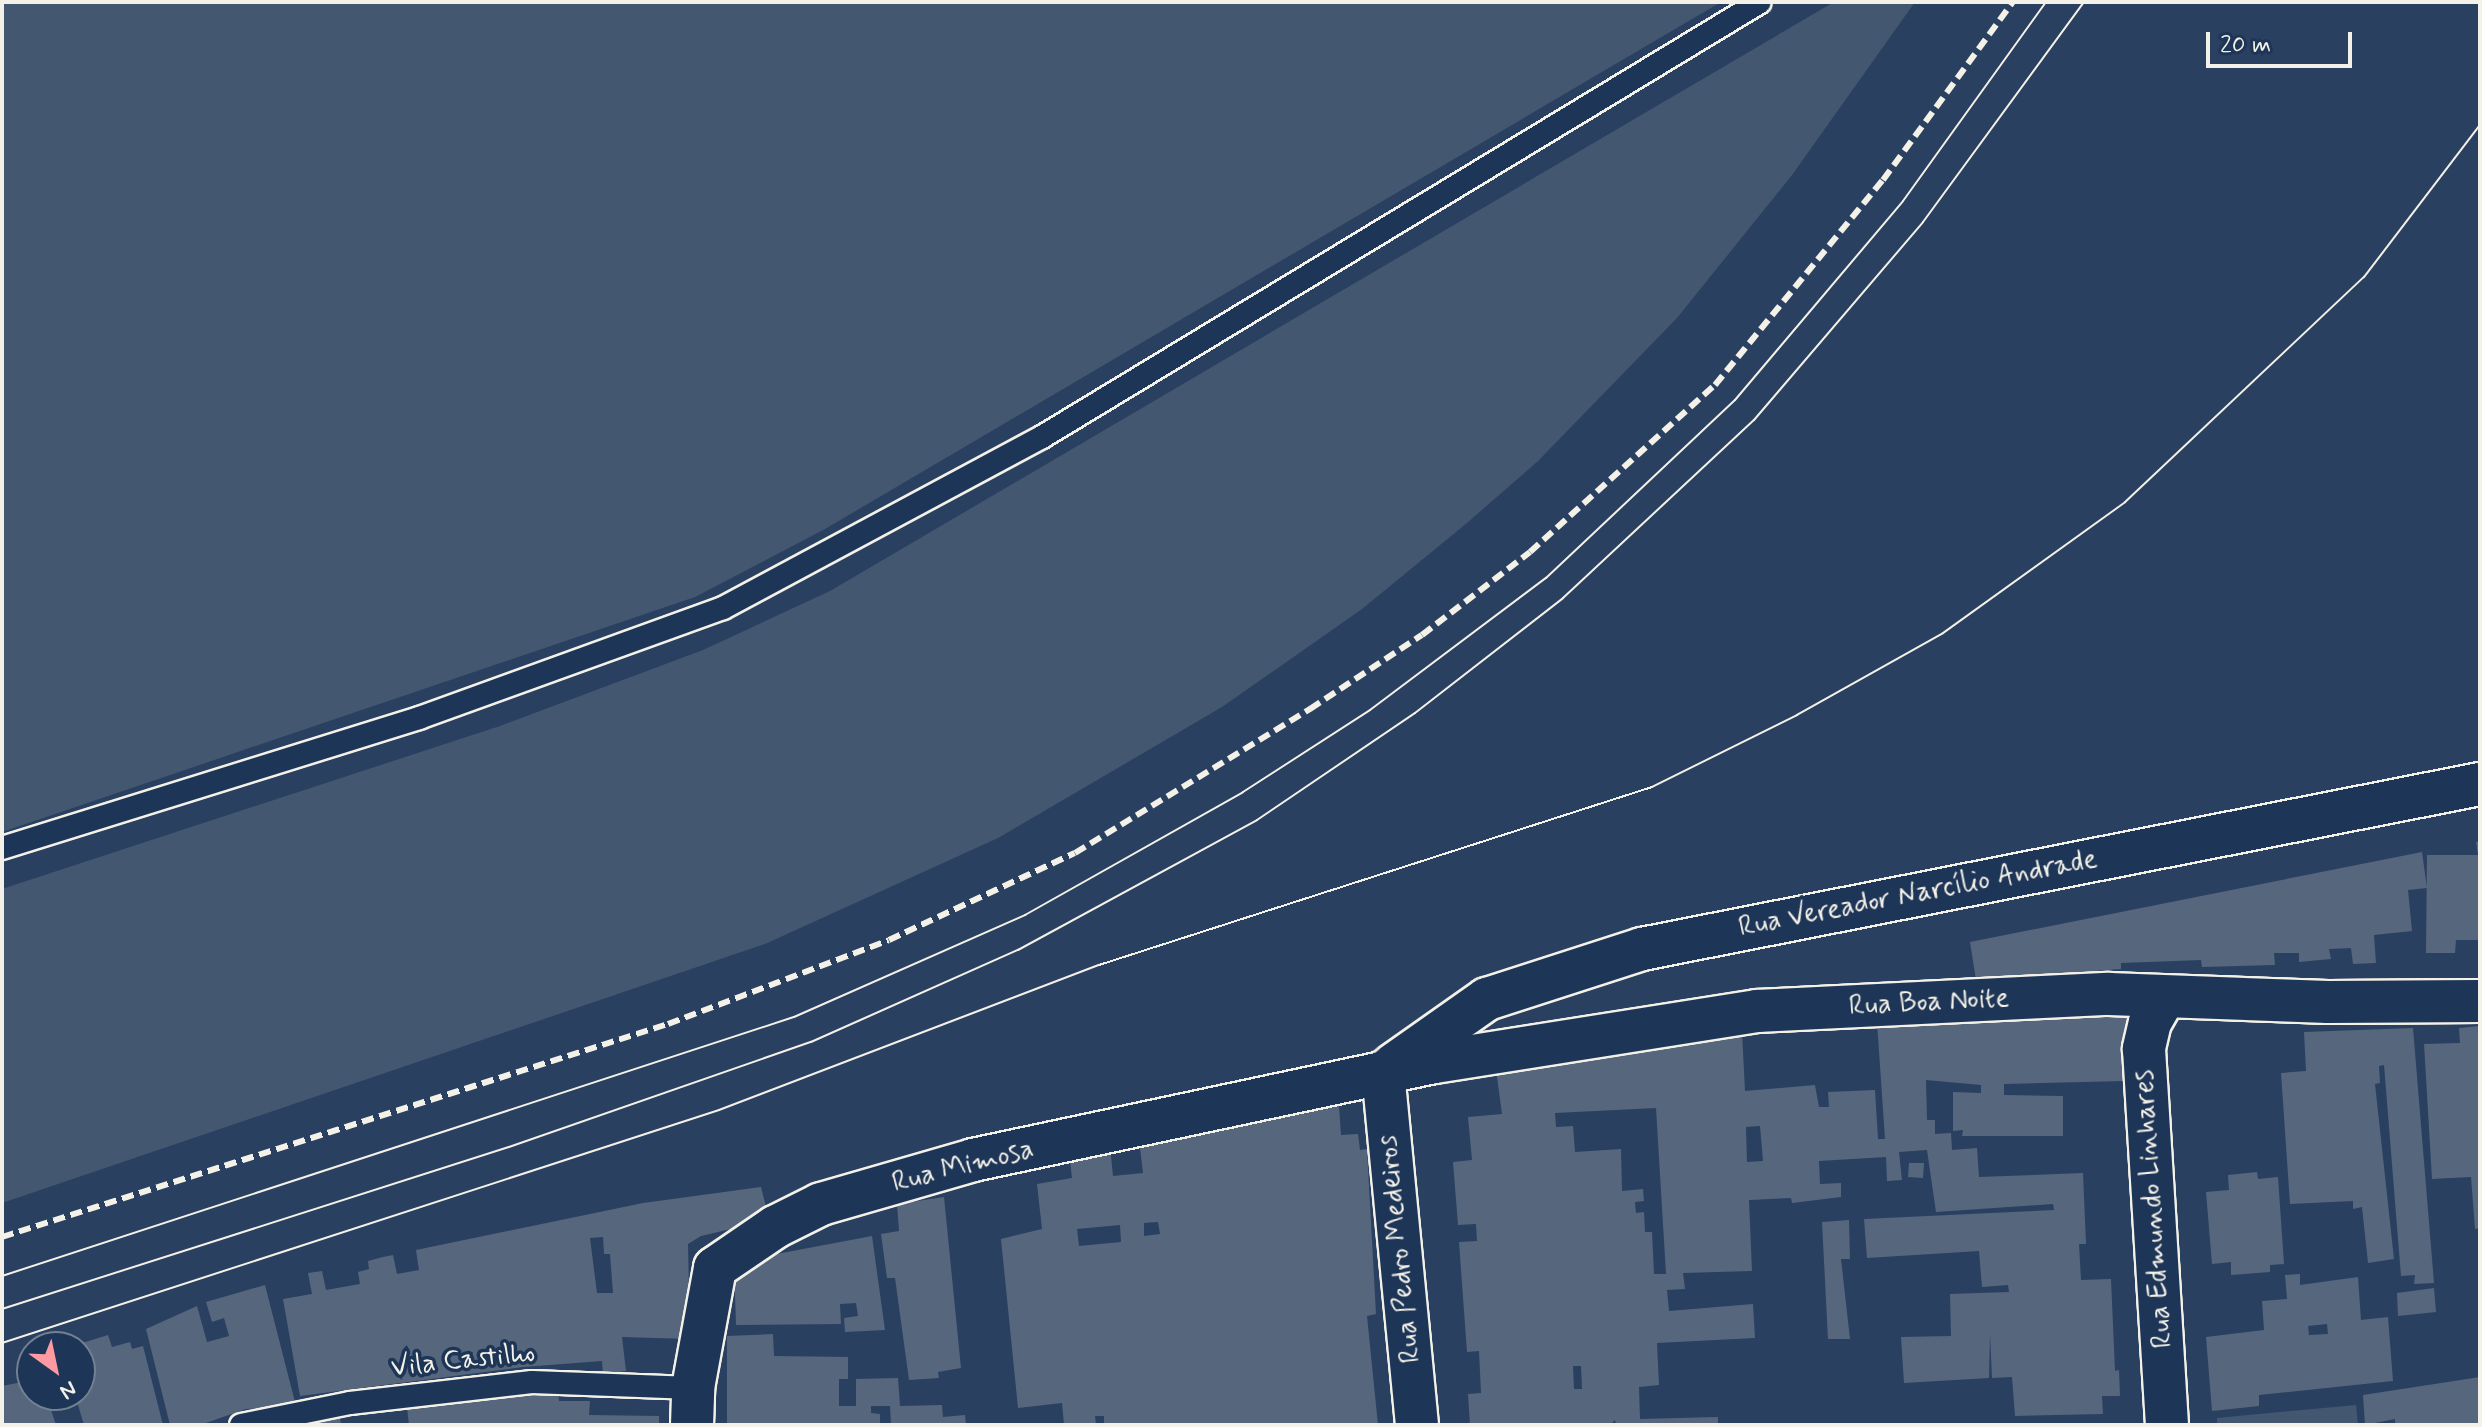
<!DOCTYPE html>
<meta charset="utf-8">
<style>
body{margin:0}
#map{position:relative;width:2482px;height:1427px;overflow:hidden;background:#2a4060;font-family:Mynerve,sans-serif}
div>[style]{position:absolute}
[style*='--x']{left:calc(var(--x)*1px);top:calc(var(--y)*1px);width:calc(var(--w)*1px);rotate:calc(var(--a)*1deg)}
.green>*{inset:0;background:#445771}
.building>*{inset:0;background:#56677d}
.roads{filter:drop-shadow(2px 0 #f4f1e8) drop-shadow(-2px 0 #f4f1e8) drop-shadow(0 2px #f4f1e8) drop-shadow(0 -2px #f4f1e8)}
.lane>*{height:22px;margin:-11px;padding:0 11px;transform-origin:11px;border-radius:11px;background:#1d3557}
.street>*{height:42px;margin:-21px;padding:0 21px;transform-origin:21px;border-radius:21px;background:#1d3557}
.tram>*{height:2px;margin:-1px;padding:0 1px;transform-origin:1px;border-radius:1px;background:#f4f1e8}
.rail>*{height:6px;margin-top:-3px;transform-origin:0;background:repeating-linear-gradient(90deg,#f4f1e8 0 12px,transparent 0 18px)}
span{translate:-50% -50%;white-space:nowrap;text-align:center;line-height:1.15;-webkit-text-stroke:7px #1d3557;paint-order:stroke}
.street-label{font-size:28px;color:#f4f1e8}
.frame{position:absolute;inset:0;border:4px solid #f4f1e8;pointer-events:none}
.north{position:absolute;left:16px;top:1331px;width:80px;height:80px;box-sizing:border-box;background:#1d3557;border:2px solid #738091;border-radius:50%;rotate:147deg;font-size:22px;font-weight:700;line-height:32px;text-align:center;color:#f4f1e8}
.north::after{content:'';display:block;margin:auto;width:28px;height:36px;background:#ff9aa2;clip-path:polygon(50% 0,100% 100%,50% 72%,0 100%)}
.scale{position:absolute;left:2206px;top:32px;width:146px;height:36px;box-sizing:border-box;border:4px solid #f4f1e8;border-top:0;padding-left:10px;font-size:24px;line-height:28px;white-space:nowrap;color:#f4f1e8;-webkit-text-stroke:6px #1d3557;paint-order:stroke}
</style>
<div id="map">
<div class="green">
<div style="clip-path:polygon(2px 2px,1721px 2px,825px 529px,695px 597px,2px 832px)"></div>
<div style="clip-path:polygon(1834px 2px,1915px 2px,1792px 175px,1677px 318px,1538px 461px,1467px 523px,1362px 609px,1222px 707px,998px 838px,765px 944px,2px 1203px,2px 889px,500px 726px,703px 650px,830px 591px)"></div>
<div style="clip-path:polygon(2356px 1405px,2358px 1425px,2217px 1425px,2217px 1418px)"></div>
</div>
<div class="building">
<div style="clip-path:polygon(2480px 841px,2480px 940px,2456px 940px,2455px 953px,2426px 953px,2427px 855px,2478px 855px,2476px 842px)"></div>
<div style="clip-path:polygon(2422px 852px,2427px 888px,2408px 890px,2412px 931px,2374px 935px,2376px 963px,2353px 964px,2351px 948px,2329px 949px,2331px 959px,2299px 962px,2299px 953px,2274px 953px,2275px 965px,2202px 967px,2201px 960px,2121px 963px,2121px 969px,1976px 980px,1970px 942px)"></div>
<div style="clip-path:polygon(evenodd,1970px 1008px,2127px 1015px,2124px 1081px,2004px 1084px,2004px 1095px,2063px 1096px,2063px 1136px,1962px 1136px,1963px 1130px,1953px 1131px,1953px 1092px,1981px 1093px,1981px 1085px,1926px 1080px,1927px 1120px,1935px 1120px,1935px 1134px,1951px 1133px,1952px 1150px,1977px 1148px,1979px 1177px,2083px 1173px,2086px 1244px,2079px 1244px,2081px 1280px,2111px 1279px,2115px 1371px,2119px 1370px,2120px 1396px,2102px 1396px,2103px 1414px,2015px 1416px,2012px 1377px,1992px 1378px,1990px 1335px,1989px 1378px,1904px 1383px,1901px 1337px,1951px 1336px,1950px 1294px,2009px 1292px,2008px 1285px,1982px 1287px,1979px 1251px,1867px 1258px,1864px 1219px,2054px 1210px,2053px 1204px,1936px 1212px,1927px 1150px,1899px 1152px,1902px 1180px,1887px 1181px,1886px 1157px,1819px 1161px,1820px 1184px,1841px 1183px,1841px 1197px,1792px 1203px,1791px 1198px,1749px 1200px,1752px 1271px,1683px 1273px,1685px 1289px,1667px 1290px,1669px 1311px,1753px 1304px,1755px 1338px,1657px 1343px,1659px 1385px,1639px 1387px,1640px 1419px,1718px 1417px,1718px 1425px,1616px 1425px,1615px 1420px,1610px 1425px,1470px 1425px,1468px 1394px,1481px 1393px,1479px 1351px,1467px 1352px,1459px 1242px,1477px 1241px,1476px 1224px,1458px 1225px,1453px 1162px,1472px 1160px,1468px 1117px,1502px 1114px,1495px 1062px,1742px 1032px,1745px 1091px,1815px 1085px,1819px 1107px,1829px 1107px,1828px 1092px,1875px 1090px,1878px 1139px,1885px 1139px,1877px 1022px,1970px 1008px,1656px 1108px,1666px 1274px,1654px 1274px,1652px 1232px,1645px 1232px,1644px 1212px,1636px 1213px,1635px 1202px,1644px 1201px,1643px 1189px,1622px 1191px,1621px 1149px,1575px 1152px,1573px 1126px,1556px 1127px,1555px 1113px,1656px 1108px,1970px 1008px,1760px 1126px,1763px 1161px,1747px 1162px,1746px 1127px,1760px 1126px,1970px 1008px,1573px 1366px,1581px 1366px,1582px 1389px,1574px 1389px,1573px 1366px)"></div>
<div style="clip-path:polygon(2480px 1026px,2480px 1228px,2475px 1229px,2471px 1177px,2432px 1179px,2424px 1044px,2460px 1043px,2459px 1028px)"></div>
<div style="clip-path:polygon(2413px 1028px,2434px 1283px,2414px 1284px,2415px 1275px,2401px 1276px,2384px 1065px,2379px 1066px,2380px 1083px,2375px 1084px,2394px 1259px,2368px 1263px,2362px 1207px,2353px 1209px,2353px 1201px,2290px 1204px,2281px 1073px,2306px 1071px,2304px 1032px)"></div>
<div style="clip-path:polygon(evenodd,1338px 1092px,1341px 1135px,1358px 1134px,1360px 1150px,1367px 1149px,1376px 1314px,1367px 1316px,1378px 1425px,1104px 1425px,1104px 1416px,1095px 1416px,1096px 1425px,1064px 1425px,1062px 1403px,1018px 1408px,1001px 1239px,1042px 1229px,1037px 1184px,1072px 1178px,1068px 1144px,1109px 1136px,1113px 1176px,1143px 1173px,1138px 1131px,1338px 1092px,1158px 1222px,1160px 1234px,1144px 1236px,1144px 1223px,1158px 1222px,1338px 1092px,1120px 1225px,1121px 1242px,1079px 1246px,1077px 1229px,1120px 1225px)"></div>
<div style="clip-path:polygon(1909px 1163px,1924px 1163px,1923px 1178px,1908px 1177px)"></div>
<div style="clip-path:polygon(2257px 1172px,2258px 1179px,2278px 1177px,2284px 1264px,2270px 1265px,2270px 1272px,2231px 1275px,2231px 1262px,2212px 1264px,2206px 1192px,2229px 1190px,2228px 1175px)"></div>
<div style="clip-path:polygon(evenodd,761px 1187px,767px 1211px,759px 1212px,761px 1222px,701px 1236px,688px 1244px,690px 1339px,622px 1337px,626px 1371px,603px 1374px,602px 1361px,523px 1367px,300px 1396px,283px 1299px,312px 1294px,308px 1273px,322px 1271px,326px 1290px,360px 1284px,358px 1272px,369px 1269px,368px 1261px,383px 1257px,393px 1255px,397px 1274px,419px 1270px,416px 1250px,643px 1203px,761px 1187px,603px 1237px,604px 1254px,610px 1254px,613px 1293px,597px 1293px,590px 1238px,603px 1237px)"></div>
<div style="clip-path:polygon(944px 1197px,961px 1368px,938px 1372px,939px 1378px,909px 1380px,895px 1278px,887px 1278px,881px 1234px,899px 1231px,897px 1204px)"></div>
<div style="clip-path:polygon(1849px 1220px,1850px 1259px,1841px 1259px,1850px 1339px,1828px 1339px,1822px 1222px)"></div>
<div style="clip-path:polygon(872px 1236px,885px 1330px,845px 1332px,844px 1318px,858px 1316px,856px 1303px,840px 1304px,841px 1324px,736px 1325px,734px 1262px)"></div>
<div style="clip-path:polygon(evenodd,2300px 1274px,2300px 1285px,2358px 1277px,2361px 1320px,2388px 1317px,2393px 1381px,2259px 1395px,2259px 1406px,2212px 1411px,2206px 1337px,2264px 1330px,2262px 1301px,2287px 1299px,2285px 1275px,2300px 1274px,2327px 1324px,2328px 1334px,2309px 1335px,2308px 1326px,2327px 1324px)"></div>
<div style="clip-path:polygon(265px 1285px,297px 1410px,271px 1415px,269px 1408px,246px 1409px,203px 1424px,170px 1425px,146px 1329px,197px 1306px,207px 1342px,229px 1336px,224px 1318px,212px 1322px,206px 1302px)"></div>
<div style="clip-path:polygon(2434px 1288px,2436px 1312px,2398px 1316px,2397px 1293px)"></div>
<div style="clip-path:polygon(773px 1334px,774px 1356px,848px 1357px,848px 1379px,839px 1379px,839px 1406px,856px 1406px,856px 1379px,898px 1378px,900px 1406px,942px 1405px,943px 1417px,965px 1415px,966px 1425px,891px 1425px,890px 1406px,871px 1406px,871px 1413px,880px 1414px,880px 1425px,727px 1425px,727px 1336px)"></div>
<div style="clip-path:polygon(108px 1335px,112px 1347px,130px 1342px,132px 1349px,143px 1346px,163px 1425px,84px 1425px,75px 1395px,80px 1395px,83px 1356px,79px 1344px)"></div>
<div style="clip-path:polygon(2480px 1377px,2480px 1425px,2395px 1425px,2395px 1419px,2365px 1425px,2363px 1395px)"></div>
<div style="clip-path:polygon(32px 1380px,32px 1395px,46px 1395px,56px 1425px,2px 1425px,2px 1386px)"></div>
<div style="clip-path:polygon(558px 1387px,559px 1401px,590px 1401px,589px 1415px,659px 1416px,659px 1425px,409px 1425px,406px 1399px)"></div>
<div style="clip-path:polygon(339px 1412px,341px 1425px,274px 1425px)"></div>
</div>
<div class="roads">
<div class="lane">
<div style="--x:2;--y:848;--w:437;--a:-17.3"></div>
<div style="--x:419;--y:718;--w:323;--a:-19.9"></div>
<div style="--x:723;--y:608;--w:362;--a:-28.2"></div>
<div style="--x:1042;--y:437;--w:839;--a:-31.21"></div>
<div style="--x:241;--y:1425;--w:111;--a:-11.4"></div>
<div style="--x:350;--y:1403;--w:183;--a:-6.6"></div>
<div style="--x:532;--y:1382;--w:161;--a:2.1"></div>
</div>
<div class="street">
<div style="--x:2164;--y:998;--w:28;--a:120"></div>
<div style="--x:2150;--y:1022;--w:28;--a:103"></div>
<div style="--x:2144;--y:1049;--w:377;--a:86.5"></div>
<div style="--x:1393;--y:1065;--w:115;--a:-35.1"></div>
<div style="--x:1487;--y:999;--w:163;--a:-17.9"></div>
<div style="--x:1642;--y:949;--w:854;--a:-11.14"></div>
<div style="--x:1383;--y:1072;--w:355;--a:84.5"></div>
<div style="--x:692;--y:1425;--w:37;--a:-88"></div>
<div style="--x:693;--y:1388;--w:122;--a:-79.6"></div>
<div style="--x:715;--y:1268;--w:73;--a:-34.3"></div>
<div style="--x:775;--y:1227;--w:51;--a:-26.6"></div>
<div style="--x:821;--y:1204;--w:158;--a:-16.1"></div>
<div style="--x:973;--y:1160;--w:472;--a:-12"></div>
<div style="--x:1435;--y:1062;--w:326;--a:-9"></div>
<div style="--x:1757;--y:1011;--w:352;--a:-2.8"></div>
<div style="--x:2109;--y:994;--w:219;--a:2.1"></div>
<div style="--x:2328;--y:1002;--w:152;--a:-0.4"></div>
</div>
</div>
<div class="tram">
<div style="--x:2;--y:1276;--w:833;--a:-18.11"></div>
<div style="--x:794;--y:1017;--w:253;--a:-23.8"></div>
<div style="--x:1025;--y:915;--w:250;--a:-29.4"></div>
<div style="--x:1243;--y:792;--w:151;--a:-32.8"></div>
<div style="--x:1370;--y:710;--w:220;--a:-36.9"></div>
<div style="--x:1546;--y:578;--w:260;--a:-43.3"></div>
<div style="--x:1735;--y:400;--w:260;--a:-49.8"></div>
<div style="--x:1903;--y:201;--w:245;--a:-54.3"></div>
<div style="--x:2;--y:1309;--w:532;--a:-17.72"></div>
<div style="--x:509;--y:1147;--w:320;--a:-19.2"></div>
<div style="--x:811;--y:1042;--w:227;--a:-24"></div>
<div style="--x:1018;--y:950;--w:272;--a:-28.5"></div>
<div style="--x:1257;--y:820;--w:191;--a:-34.1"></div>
<div style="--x:1415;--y:713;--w:187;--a:-37.8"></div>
<div style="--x:1563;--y:598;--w:261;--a:-43"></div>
<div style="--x:1754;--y:420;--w:260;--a:-49.5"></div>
<div style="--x:1923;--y:222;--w:273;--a:-53.8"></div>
<div style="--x:2;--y:1343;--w:754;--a:-18"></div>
<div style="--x:719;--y:1110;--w:407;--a:-20.9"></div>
<div style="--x:1099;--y:965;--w:581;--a:-17.84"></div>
<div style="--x:1652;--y:787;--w:162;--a:-26.4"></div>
<div style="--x:1797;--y:715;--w:167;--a:-29.3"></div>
<div style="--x:1943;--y:633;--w:224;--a:-35.7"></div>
<div style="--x:2125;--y:502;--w:328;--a:-43.3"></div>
<div style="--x:2364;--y:277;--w:191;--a:-52.7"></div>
</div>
<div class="rail">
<div style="--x:2;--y:1237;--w:699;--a:-17.74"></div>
<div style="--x:668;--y:1024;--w:236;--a:-20.8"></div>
<div style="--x:889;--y:940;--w:205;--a:-25.1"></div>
<div style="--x:1075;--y:853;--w:276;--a:-31.5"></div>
<div style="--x:1310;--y:709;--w:134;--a:-33.5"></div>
<div style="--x:1422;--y:635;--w:136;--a:-37.5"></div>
<div style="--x:1530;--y:552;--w:249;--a:-42.1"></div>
<div style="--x:1715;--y:385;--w:265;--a:-50.7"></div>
<div style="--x:1883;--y:180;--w:220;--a:-53.9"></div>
</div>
<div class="street-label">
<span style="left:1918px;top:894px;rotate:-11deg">Rua Vereador Narcílio Andrade</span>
<span style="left:1929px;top:1003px;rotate:-3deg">Rua Boa Noite</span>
<span style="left:963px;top:1167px;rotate:-14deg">Rua Mimosa</span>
<span style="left:2154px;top:1209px;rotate:-94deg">Rua Edmundo Linhares</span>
<span style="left:1400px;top:1249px;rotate:-96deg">Rua Pedro Medeiros</span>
<span style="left:463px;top:1361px;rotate:-6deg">Vila Castilho</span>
</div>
<div class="frame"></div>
<div class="north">N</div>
<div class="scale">20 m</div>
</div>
